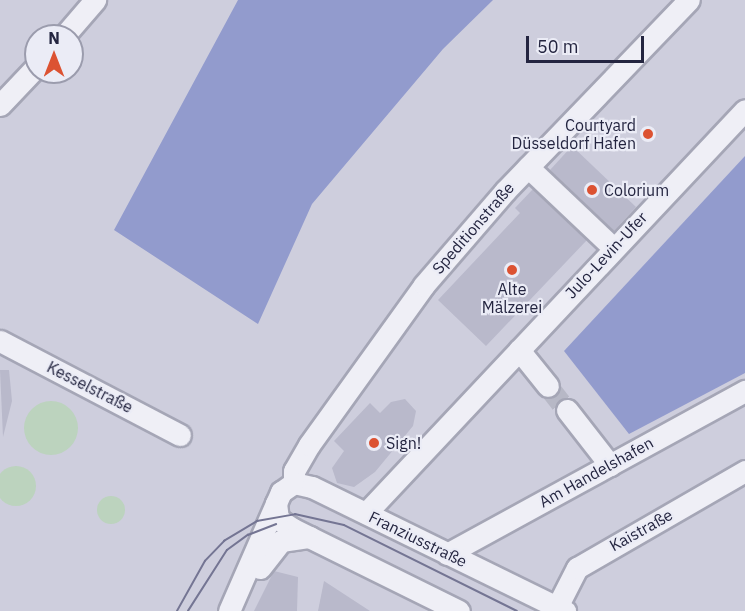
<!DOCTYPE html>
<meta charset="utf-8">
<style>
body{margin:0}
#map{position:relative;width:745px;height:611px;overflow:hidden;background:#dcdde8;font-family:"IBM Plex Sans",sans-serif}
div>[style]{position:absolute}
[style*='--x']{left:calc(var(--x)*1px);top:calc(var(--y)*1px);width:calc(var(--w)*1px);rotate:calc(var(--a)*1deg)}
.built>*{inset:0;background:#cecedd}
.green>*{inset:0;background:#bcd3be}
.round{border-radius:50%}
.water>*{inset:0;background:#929bcd}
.building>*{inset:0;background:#b9b9cb}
.minor-tunnel>*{height:21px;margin-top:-10.5px;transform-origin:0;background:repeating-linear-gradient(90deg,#b7b8c6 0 21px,transparent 0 31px)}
.roads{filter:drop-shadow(2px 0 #a5a6b6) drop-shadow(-2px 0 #a5a6b6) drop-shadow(0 2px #a5a6b6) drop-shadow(0 -2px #a5a6b6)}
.minor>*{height:21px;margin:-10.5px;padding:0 10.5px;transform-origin:10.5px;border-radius:10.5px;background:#efeff6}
.tram>*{height:1.5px;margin:-0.75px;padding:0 0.75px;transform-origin:0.75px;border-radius:0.75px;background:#747593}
.dots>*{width:16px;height:16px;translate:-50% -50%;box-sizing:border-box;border:3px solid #ebecf6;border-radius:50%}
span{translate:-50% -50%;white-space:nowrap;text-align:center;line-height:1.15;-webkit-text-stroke:4.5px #ebecf6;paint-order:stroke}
.poi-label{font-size:16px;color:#242540}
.right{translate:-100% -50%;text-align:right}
.left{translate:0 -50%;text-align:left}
.street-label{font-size:16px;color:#242540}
.north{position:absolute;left:24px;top:24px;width:60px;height:60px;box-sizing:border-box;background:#ebecf6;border:2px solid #9b9cad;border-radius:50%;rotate:0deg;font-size:16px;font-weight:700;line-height:24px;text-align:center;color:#242540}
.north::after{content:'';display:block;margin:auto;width:21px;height:27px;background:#dc5232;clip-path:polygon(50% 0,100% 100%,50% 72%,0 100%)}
.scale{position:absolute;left:526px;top:36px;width:118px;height:27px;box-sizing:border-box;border:3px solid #242540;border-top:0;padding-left:8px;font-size:18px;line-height:21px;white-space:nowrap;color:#242540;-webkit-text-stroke:4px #ebecf6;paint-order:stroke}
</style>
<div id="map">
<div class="built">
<div style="clip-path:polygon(evenodd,0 0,745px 0,745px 611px,0 611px,0 0,36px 36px,72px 36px,72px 72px,36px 72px,36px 36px)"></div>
</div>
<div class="green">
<div class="round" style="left:24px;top:401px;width:54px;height:54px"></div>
<div class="round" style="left:-4px;top:466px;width:40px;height:40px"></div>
<div class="round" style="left:97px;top:496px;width:28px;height:28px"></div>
</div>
<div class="water">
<div style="clip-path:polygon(238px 0,493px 0,443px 49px,312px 204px,258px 324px,114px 230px)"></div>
<div style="clip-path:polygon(745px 156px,745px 373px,629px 434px,564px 351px)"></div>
</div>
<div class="building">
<div style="clip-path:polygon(572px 146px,636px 207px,614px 231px,550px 170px)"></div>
<div style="clip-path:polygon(533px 189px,587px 240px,486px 346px,438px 300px,520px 213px,515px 208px)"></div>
<div style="clip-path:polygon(0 370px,9px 370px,12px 401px,3px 437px)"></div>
<div style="clip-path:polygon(405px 399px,416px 411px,413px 426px,375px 472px,354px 487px,337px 483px,332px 468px,344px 451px,334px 441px,370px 403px,380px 413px,391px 402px)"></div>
<div style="clip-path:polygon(274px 571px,298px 577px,297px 611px,254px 611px)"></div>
<div style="clip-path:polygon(324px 581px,370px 611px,318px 611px)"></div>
</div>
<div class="minor-tunnel">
<div style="--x:548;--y:386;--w:31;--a:52"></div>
</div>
<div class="roads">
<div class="minor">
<div style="--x:64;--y:36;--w:48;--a:-49.3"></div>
<div style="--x:0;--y:105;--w:52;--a:-46.5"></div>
<div style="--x:528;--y:167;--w:109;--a:43.5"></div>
<div style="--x:0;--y:341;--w:203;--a:27.6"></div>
<div style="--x:519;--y:350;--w:46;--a:51.1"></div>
<div style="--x:567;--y:410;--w:70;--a:52"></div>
<div style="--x:294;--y:483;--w:12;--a:-90"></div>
<div style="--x:294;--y:471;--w:30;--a:-60"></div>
<div style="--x:309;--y:445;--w:197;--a:-54.3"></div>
<div style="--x:424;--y:285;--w:124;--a:-49.2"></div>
<div style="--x:505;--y:191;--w:265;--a:-46.1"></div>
<div style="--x:276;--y:503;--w:16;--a:83"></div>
<div style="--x:278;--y:519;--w:18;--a:34"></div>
<div style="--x:293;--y:529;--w:185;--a:26.3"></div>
<div style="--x:366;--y:513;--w:553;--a:-46.76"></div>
<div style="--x:447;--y:554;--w:340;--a:-28.7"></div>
<div style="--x:260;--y:568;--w:34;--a:-52"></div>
<div style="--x:281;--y:541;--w:29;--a:-8"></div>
<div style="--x:557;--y:607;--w:44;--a:-62.9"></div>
<div style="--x:577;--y:568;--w:194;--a:-30"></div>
<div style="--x:229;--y:611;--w:130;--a:-66.4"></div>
<div style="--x:281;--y:492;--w:16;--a:-35"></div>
<div style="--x:294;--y:483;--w:18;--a:13"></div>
<div style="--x:312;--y:487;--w:282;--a:26.1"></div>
</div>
</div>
<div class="tram">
<div style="--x:177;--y:611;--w:57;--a:-60.8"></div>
<div style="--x:205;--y:561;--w:28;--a:-46"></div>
<div style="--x:224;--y:541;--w:39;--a:-31"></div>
<div style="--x:257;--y:521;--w:39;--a:-10"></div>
<div style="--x:295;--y:514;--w:50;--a:12.7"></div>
<div style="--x:344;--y:525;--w:193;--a:26.4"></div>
<div style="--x:188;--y:611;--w:72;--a:-57.4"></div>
<div style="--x:227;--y:550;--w:26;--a:-36"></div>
<div style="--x:248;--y:535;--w:30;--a:-21"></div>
</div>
<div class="dots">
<div style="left:648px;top:134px;background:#dc5232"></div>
<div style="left:592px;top:190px;background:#dc5232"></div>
<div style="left:512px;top:270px;background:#dc5232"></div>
<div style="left:374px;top:443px;background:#dc5232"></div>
</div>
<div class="poi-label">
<span class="right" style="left:636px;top:134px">Courtyard<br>Düsseldorf Hafen</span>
<span class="left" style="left:604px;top:190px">Colorium</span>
<span style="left:512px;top:298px">Alte<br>Mälzerei</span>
<span class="left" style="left:386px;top:443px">Sign!</span>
</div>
<div class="street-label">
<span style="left:473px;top:228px;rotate:-49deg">Speditionstraße</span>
<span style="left:606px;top:255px;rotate:-47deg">Julo-Levin-Ufer</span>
<span style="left:90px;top:387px;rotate:27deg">Kesselstraße</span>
<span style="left:596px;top:472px;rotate:-29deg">Am Handelshafen</span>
<span style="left:641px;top:530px;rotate:-29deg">Kaistraße</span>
<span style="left:418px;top:539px;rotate:26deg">Franziusstraße</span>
</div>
<div class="north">N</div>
<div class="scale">50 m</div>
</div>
